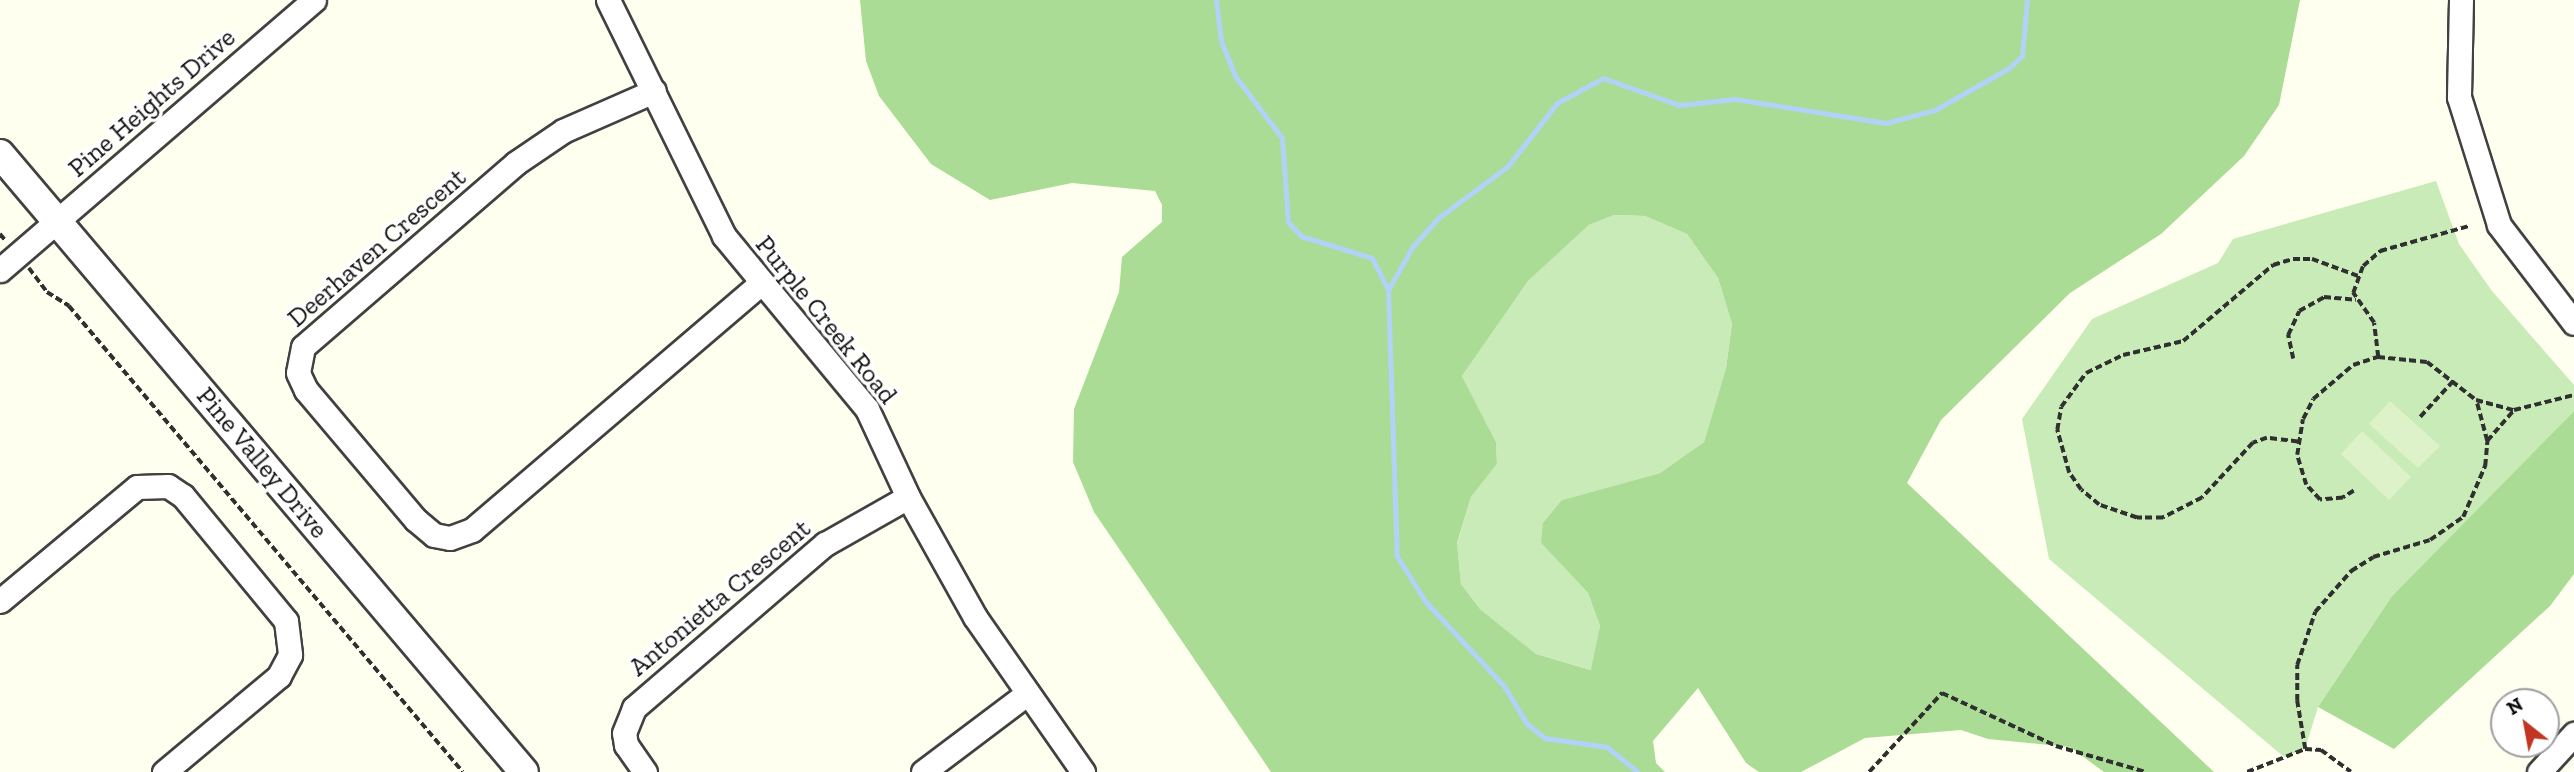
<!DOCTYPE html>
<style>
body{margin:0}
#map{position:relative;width:2574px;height:772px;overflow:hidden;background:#ffffef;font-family:"Zilla Slab",serif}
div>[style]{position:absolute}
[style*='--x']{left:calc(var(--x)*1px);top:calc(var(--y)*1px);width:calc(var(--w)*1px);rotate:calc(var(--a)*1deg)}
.green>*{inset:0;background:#c9ebb7}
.forest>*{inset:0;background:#aadc96}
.pitch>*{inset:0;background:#ddf2c9}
.stream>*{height:5px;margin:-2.5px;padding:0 2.5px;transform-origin:2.5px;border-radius:2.5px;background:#b2d2f8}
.path>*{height:3.5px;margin-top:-1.75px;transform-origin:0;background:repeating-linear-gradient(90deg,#303030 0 7px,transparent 0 10.5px)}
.roads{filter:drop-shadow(2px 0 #414141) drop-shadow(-2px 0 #414141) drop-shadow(0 2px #414141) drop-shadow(0 -2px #414141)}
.minor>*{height:23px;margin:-11.5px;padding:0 11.5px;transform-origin:11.5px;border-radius:11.5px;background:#fff}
.tertiary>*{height:28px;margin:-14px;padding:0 14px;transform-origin:14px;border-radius:14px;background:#fff}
span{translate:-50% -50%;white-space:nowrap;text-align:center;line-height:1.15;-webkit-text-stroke:7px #fff;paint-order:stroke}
.street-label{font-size:26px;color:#0e0e0e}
.north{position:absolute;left:2490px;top:688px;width:70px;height:70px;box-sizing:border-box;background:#fff;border:2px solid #9f9f9f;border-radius:50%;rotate:329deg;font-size:19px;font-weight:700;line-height:28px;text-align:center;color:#0e0e0e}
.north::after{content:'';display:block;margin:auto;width:24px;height:32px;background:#c23522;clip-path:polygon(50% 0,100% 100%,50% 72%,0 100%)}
</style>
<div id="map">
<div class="green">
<div style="clip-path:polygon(2436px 181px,2459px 244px,2492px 291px,2574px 385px,2574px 411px,2392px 596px,2318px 707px,2305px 749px,2284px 757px,2049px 559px,2022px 419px,2092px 319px,2218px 263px,2233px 239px)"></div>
<div style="clip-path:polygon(1614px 215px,1645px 216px,1687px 234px,1718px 278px,1732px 324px,1726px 368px,1704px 442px,1660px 473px,1562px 500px,1541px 543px,1588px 593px,1600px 626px,1592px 670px,1536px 654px,1480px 609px,1461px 584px,1457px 544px,1471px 497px,1497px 464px,1496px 442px,1462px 376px,1528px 281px,1589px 225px)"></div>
</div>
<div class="forest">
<div style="clip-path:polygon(evenodd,860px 0,2300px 0,2279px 105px,2244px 156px,2161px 234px,2070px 293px,1941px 420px,1907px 483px,2214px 772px,2104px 772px,2070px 747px,1988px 739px,1961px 730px,1865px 738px,1801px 772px,1759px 772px,1746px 763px,1698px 688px,1653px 741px,1656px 763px,1665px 772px,1271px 772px,1094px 512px,1073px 462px,1074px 409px,1119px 292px,1122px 257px,1162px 222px,1162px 205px,1155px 191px,1072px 183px,990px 200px,931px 164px,879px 96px,866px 61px,860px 0,1614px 215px,1645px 216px,1687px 234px,1718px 278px,1732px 324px,1726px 368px,1704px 442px,1660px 473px,1562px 500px,1543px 523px,1541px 543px,1588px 593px,1600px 626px,1591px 670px,1536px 654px,1480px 609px,1461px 584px,1457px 543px,1471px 497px,1497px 464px,1496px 442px,1462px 376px,1528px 281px,1589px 225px,1614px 215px)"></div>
<div style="clip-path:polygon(2574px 411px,2574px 574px,2550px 606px,2394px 749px,2318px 707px,2392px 596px)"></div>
</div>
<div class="pitch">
<div style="clip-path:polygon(2390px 401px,2440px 446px,2418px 468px,2369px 424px)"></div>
<div style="clip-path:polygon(2362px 431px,2411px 477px,2389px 500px,2341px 454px)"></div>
</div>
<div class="stream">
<div style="--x:1216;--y:0;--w:41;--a:83"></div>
<div style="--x:1221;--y:41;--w:38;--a:68"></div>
<div style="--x:1235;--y:76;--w:78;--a:52.8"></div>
<div style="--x:1282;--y:138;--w:84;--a:85.9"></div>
<div style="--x:1288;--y:222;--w:19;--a:47"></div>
<div style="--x:1301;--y:236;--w:74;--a:17.2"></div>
<div style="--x:1372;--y:258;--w:36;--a:63"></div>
<div style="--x:1388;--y:290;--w:266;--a:88.1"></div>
<div style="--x:1397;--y:556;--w:53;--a:58.1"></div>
<div style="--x:1425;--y:601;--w:116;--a:47.1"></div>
<div style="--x:1504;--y:686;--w:44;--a:58.8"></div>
<div style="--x:1527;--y:724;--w:23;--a:38"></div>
<div style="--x:1545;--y:738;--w:63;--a:8.3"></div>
<div style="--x:1607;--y:747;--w:40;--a:39"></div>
<div style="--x:1388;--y:290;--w:51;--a:-60.4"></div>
<div style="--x:1413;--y:246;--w:38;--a:-48"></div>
<div style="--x:1438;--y:218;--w:86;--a:-36.5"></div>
<div style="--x:1507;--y:167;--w:81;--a:-52"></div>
<div style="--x:1557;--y:103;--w:52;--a:-28.5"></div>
<div style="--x:1603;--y:78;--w:81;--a:19.6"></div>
<div style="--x:1679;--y:105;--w:56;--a:-6.1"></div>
<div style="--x:1735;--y:99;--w:153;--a:9"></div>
<div style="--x:1886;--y:123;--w:51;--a:-14.9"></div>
<div style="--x:1935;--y:110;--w:85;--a:-29.6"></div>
<div style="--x:2009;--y:68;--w:18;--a:-43"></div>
<div style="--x:2022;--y:56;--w:56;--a:-84.9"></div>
</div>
<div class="path">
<div style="--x:0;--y:234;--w:9;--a:49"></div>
<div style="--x:29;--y:268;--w:30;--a:53"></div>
<div style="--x:47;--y:292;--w:26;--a:32"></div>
<div style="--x:69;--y:306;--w:610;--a:49.79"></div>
<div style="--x:2378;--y:357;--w:34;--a:-97"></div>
<div style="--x:2374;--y:323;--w:37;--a:-125"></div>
<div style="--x:2353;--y:293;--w:29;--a:-70"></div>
<div style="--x:2363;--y:266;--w:23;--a:-41"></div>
<div style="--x:2380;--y:251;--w:92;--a:-15.7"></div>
<div style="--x:2293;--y:359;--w:25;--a:-102"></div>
<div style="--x:2288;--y:335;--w:26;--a:-65"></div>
<div style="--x:2299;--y:311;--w:29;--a:-29"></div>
<div style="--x:2324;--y:297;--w:32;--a:5"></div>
<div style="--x:2420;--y:417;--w:50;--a:-47.4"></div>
<div style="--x:2487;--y:441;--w:40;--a:-49"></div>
<div style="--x:2298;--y:442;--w:31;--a:-173"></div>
<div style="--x:2267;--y:438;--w:15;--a:160"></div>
<div style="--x:2253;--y:443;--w:75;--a:132.8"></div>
<div style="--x:2202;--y:498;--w:44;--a:152.9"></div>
<div style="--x:2163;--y:518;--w:26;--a:180"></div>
<div style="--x:2137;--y:518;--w:40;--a:-161.1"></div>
<div style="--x:2099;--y:505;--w:23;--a:-140"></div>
<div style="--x:2081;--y:490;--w:21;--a:-125"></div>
<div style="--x:2069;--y:473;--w:45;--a:-105.6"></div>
<div style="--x:2057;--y:430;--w:23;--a:-80"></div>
<div style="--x:2061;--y:407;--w:42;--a:-53.7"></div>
<div style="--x:2086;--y:373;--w:41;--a:-25.9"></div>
<div style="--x:2123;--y:355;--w:62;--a:-13.1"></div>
<div style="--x:2183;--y:341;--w:118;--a:-40.2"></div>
<div style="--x:2273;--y:265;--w:21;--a:-17"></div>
<div style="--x:2293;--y:259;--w:19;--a:0"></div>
<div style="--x:2312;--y:259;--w:49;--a:20.3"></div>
<div style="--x:2354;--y:491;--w:13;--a:148"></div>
<div style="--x:2343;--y:498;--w:23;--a:175"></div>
<div style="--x:2320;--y:500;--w:21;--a:-133"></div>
<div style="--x:2306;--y:485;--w:31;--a:-107"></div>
<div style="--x:2297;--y:455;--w:36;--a:-81"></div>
<div style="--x:2303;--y:419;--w:22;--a:-63"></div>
<div style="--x:2313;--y:399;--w:52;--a:-40.4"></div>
<div style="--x:2353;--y:365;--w:26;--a:-18"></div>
<div style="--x:2378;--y:357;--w:49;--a:5.8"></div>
<div style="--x:2427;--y:362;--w:62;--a:37.8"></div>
<div style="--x:2476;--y:400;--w:39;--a:15"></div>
<div style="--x:2514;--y:410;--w:62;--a:-14"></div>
<div style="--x:2305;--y:749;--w:49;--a:-99.5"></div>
<div style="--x:2297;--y:701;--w:36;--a:-90"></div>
<div style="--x:2297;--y:665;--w:56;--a:-71.2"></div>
<div style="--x:2315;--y:612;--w:55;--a:-48.7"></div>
<div style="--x:2351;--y:571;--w:26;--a:-32"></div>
<div style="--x:2373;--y:557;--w:59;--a:-16.6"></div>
<div style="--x:2430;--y:540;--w:40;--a:-34.9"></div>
<div style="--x:2463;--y:517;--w:56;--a:-66.7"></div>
<div style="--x:2485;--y:466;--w:25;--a:-85"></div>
<div style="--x:2487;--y:441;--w:42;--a:-105"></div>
<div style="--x:1869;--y:772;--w:108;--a:-47.3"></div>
<div style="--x:1942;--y:693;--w:126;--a:24.9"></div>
<div style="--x:2056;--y:746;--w:94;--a:16.1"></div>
<div style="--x:2247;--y:772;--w:62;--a:-21.6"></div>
<div style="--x:2305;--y:749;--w:16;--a:4"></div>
<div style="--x:2321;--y:750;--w:37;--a:36"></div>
</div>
<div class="roads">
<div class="minor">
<div style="--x:608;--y:0;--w:263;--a:63.8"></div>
<div style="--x:724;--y:236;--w:224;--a:50.4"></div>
<div style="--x:867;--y:409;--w:97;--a:65"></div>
<div style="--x:908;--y:497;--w:137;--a:60.8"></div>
<div style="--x:975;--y:617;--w:189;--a:55.1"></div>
<div style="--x:2461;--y:0;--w:97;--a:91.2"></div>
<div style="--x:2459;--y:97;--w:134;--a:72.6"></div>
<div style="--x:2499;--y:225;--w:123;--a:52.6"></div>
<div style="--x:654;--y:91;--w:99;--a:156.3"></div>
<div style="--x:563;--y:131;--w:57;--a:145.8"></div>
<div style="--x:516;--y:163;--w:281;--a:139.2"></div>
<div style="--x:303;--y:347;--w:26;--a:101"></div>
<div style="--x:298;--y:373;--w:19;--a:65"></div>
<div style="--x:306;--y:390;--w:170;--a:49.8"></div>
<div style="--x:416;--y:520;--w:23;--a:40"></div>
<div style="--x:434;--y:535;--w:16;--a:11"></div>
<div style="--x:450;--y:538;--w:23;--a:-20"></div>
<div style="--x:472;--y:530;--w:379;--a:-40.5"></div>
<div style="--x:0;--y:270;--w:414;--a:-40.7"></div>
<div style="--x:0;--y:601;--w:178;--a:-39.8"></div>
<div style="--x:137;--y:487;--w:31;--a:-2"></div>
<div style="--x:168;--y:486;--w:18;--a:34"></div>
<div style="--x:183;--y:496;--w:162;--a:50.5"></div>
<div style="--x:286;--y:621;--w:34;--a:83"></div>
<div style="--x:290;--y:655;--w:24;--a:118"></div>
<div style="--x:279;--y:676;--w:150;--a:140.1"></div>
<div style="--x:645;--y:772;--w:33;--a:-125"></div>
<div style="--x:626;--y:745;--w:12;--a:-99"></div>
<div style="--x:624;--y:733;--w:27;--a:-68"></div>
<div style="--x:634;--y:708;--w:252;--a:-40.7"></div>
<div style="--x:825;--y:544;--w:95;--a:-29.5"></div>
<div style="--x:923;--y:772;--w:131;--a:-37"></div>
<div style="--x:2539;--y:772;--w:52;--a:-47.4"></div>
</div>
<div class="tertiary">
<div style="--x:0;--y:154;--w:810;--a:49.71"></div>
</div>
</div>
<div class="street-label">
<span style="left:152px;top:103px;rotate:-41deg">Pine Heights Drive</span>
<span style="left:377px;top:248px;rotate:-41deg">Deerhaven Crescent</span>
<span style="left:826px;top:320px;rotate:51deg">Purple Creek Road</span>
<span style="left:262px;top:463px;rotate:50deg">Pine Valley Drive</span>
<span style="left:720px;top:598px;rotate:-40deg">Antonietta Crescent</span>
</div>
<div class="north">N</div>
</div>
